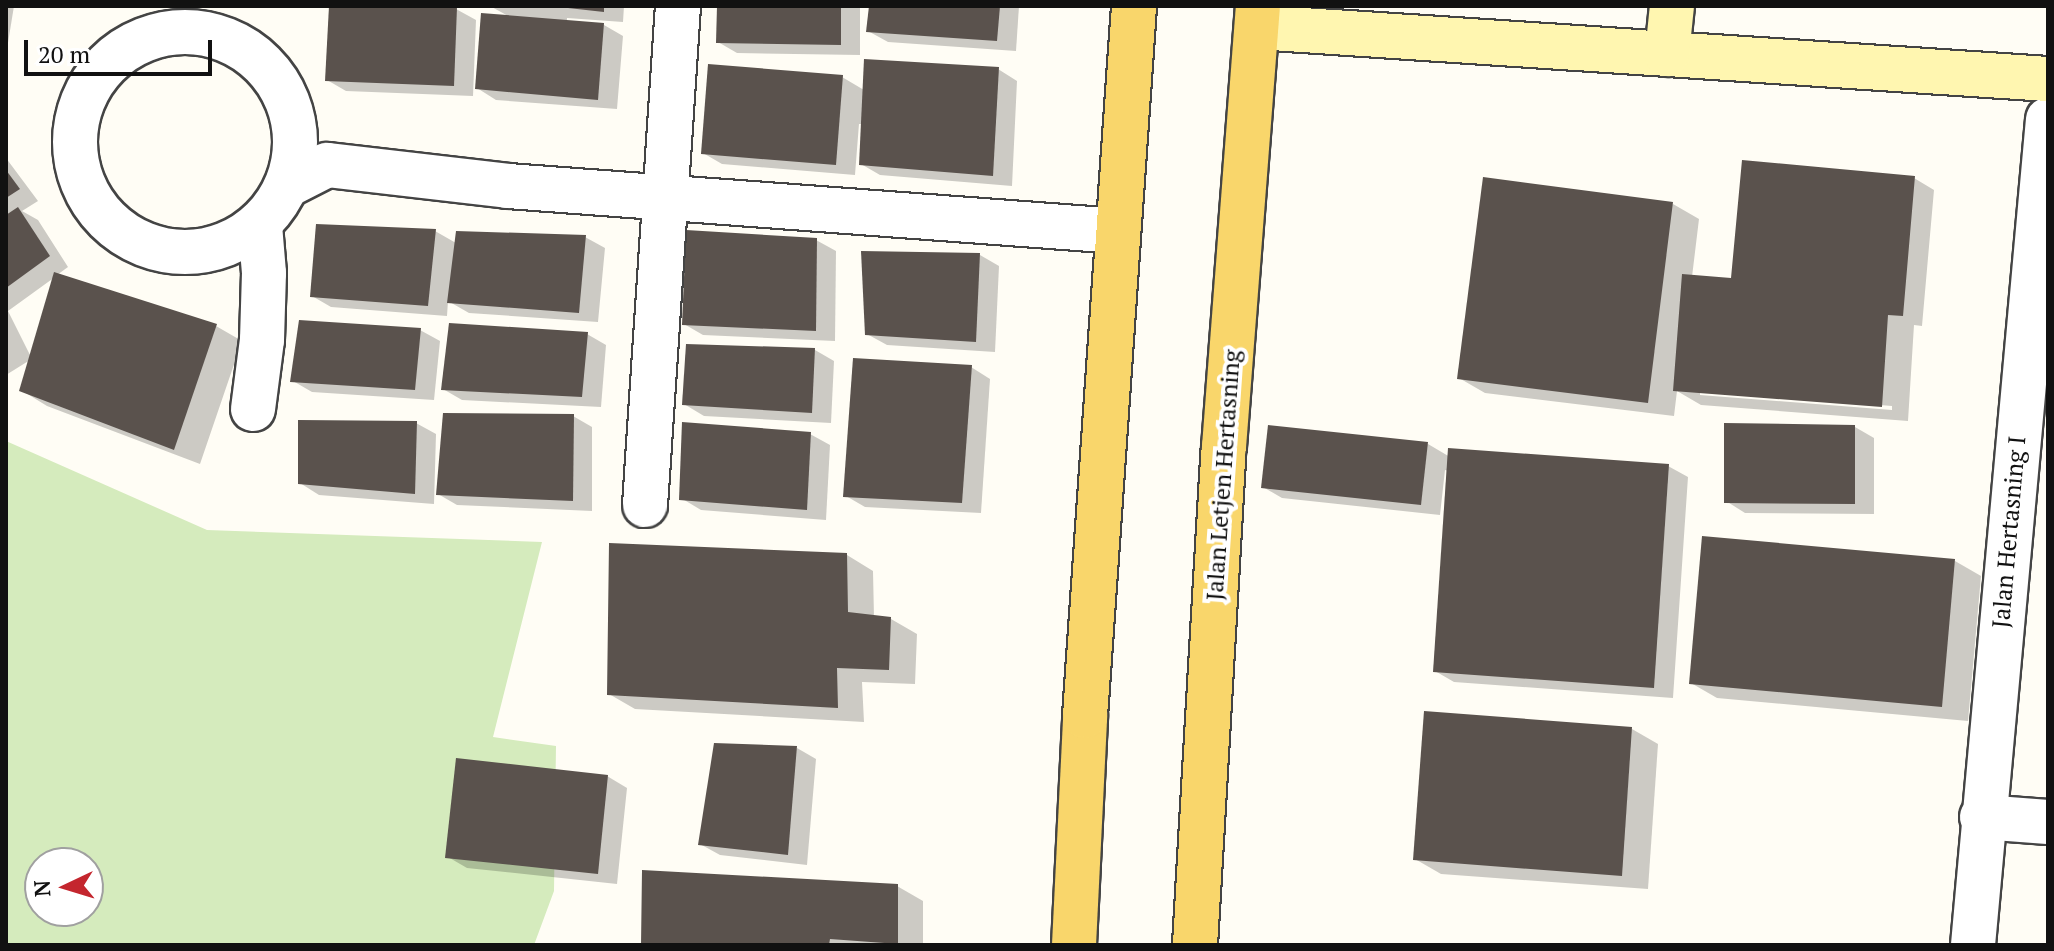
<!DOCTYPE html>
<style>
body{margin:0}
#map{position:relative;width:2054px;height:951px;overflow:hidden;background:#fffdf5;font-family:"PT Serif",serif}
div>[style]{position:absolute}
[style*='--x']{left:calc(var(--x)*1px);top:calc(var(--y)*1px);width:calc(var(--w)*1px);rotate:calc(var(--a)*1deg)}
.green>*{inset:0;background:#d5ebbd}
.shadow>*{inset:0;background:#0003}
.building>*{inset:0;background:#5a524d}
.roads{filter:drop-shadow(2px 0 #444) drop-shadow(-2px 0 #444) drop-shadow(0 2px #444) drop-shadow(0 -2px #444)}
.street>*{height:44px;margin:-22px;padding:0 22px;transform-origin:22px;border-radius:22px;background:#fff}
.street>.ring{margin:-22px;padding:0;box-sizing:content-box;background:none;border:44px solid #fff;border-radius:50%}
.secondary>*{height:44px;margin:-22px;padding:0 22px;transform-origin:22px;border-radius:22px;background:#fff6b0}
.primary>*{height:44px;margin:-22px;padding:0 22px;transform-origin:22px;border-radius:22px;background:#f9d66b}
span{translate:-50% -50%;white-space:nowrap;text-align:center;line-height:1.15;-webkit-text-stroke:8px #fff;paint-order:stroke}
.street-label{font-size:24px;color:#111}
.frame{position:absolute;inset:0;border:8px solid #111;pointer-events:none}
.north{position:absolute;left:24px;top:847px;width:80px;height:80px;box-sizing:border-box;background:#fff;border:2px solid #a0a0a0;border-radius:50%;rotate:266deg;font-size:22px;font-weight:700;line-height:32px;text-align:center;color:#111}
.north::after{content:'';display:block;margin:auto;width:28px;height:36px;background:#c4262e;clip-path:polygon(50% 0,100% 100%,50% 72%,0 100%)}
.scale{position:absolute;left:24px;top:40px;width:188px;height:36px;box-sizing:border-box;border:4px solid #111;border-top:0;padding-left:10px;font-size:24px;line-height:28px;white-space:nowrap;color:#111;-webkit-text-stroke:6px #fff;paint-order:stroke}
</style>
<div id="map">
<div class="green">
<div style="clip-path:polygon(evenodd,6px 441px,207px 530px,542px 542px,493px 737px,556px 746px,554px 891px,534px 945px,6px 945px,6px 441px,40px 863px,88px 863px,88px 911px,40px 911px,40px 863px)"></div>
</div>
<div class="shadow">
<div style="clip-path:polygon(6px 6px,14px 6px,6px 55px)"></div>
<div style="clip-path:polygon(331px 6px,456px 9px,476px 20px,473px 96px,346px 91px,327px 80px)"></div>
<div style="clip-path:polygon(490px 6px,624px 6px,623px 22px,567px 18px,567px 22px,604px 25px,623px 36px,617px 109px,496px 100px,477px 88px,510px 17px)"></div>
<div style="clip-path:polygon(719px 6px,860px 6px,860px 55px,737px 53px,718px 42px)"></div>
<div style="clip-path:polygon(871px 6px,1019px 6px,1016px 51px,888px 42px,868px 31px)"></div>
<div style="clip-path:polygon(998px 69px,1017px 81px,1012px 186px,880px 175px,861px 164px,863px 124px,859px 124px,855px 175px,722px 164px,703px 153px,842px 77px,864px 90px)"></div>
<div style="clip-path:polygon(evenodd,6px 158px,38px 201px,22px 211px,38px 220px,68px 267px,57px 275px,216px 326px,242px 341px,200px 464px,47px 406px,21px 390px,30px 360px,6px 375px,6px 158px,55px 277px,31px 357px,8px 311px,55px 277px)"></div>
<div style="clip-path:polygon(evenodd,1914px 178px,1934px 190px,1922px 326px,1914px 325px,1908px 421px,1701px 405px,1677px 391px,1674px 416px,1485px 393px,1459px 378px,1673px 204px,1699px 219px,1692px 277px,1733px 280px,1914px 178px,1700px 391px,1892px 406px,1892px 410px,1700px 395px,1700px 391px)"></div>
<div style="clip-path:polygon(435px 231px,456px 243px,585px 237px,605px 248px,598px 322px,469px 313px,448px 301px,447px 316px,331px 307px,312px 296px)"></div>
<div style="clip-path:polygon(816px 240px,836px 251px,835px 341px,703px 335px,684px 324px)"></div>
<div style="clip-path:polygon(980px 255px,999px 266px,995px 352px,887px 345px,867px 334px)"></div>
<div style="clip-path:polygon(420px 330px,440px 341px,434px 400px,312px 392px,293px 381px)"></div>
<div style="clip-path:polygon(587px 334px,606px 345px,601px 407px,462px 400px,443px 389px)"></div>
<div style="clip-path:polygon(815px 350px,834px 361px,831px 423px,704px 416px,684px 404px)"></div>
<div style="clip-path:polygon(971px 367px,990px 379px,981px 513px,865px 507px,846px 496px)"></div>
<div style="clip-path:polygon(573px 416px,592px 427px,592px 511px,457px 505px,438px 494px)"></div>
<div style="clip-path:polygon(416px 423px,436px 434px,434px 504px,319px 495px,300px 483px)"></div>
<div style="clip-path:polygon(1855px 427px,1874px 438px,1874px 514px,1745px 513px,1726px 501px)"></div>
<div style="clip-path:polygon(810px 434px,830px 445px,826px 520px,701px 510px,681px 498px)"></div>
<div style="clip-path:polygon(1428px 444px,1450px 457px,1668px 466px,1688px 477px,1673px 698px,1454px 682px,1435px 671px,1449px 471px,1445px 470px,1440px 515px,1282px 498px,1263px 487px)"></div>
<div style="clip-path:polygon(847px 555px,873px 571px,874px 617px,891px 619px,917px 634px,915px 684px,862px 682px,864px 722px,635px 709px,609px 694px)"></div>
<div style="clip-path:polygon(1955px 561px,1981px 576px,1968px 721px,1717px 698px,1691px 683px)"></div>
<div style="clip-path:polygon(1632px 729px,1658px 744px,1648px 889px,1441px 874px,1415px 859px)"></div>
<div style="clip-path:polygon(797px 748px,816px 759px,807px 865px,720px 855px,700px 844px)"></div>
<div style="clip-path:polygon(607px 776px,627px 788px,617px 884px,467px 868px,448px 857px)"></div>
<div style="clip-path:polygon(897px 886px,923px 901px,923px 945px,643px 945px)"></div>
</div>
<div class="building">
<div style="clip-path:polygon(329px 6px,457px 7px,454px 86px,325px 81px)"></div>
<div style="clip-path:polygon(550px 6px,604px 6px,604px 12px)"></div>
<div style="clip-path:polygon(717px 6px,841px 6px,841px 45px,716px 43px)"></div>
<div style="clip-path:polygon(869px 6px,1000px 6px,997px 41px,866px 32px)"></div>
<div style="clip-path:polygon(481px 13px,604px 23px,598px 100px,475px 89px)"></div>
<div style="clip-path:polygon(864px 59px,999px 67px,993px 176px,859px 165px)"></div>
<div style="clip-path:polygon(708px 64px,843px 75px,836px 165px,701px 154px)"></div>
<div style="clip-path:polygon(1742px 160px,1915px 176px,1903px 316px,1888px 315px,1882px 407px,1673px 391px,1682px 274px,1731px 278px)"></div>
<div style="clip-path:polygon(6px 170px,20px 189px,6px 198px)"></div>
<div style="clip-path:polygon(1483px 177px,1673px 202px,1648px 403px,1457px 379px)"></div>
<div style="clip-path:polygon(18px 207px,50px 256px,6px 288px,6px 215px)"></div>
<div style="clip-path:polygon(316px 224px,436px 229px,428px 306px,310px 297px)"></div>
<div style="clip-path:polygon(686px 230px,817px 238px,816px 331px,682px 325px)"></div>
<div style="clip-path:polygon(456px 231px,586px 235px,579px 313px,447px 303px)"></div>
<div style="clip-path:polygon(861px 251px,980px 253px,976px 342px,865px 335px)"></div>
<div style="clip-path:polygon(54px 272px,217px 324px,174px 450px,19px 391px)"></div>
<div style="clip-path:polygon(299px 320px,421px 328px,415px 390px,290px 382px)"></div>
<div style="clip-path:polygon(449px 323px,588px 332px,582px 397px,441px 390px)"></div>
<div style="clip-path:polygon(686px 344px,815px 348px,812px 413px,682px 405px)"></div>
<div style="clip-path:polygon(853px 358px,972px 365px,962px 503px,843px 497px)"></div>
<div style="clip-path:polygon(443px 413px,574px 414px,573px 501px,436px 495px)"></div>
<div style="clip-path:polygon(298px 420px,417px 421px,415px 494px,298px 484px)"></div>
<div style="clip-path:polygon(682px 422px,811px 432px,807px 510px,679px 500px)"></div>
<div style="clip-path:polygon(1724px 423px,1855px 425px,1855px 504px,1724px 503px)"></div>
<div style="clip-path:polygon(1268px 425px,1428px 442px,1421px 505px,1261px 488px)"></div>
<div style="clip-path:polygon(1448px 448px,1669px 464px,1654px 688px,1433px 672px)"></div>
<div style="clip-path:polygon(1702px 536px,1955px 559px,1942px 707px,1689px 684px)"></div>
<div style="clip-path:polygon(609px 543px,847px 553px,848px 612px,891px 617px,889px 670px,837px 668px,838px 708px,607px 695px)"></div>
<div style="clip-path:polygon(1424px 711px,1632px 727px,1622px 876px,1413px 860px)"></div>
<div style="clip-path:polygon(714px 743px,797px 746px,788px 855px,698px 845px)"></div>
<div style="clip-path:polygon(456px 758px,608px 775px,598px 874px,445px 858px)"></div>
<div style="clip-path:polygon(642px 870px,898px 884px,898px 944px,830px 939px,829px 945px,641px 945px)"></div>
</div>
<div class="roads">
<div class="street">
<div class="ring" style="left:75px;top:32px;width:176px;height:176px"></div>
<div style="--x:288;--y:185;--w:44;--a:-27.1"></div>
<div style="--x:327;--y:165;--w:182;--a:6.6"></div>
<div style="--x:508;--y:186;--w:612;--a:4.22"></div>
<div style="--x:253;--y:409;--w:70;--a:-82.6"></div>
<div style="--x:262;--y:340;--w:67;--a:-88.3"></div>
<div style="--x:264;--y:273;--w:48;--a:-94.8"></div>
<div style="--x:645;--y:505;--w:500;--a:-86.22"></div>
<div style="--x:1982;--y:817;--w:66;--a:4.3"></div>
<div style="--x:1973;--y:945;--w:829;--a:-84.81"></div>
</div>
<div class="secondary">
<div style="--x:1257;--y:27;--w:793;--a:3.76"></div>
<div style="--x:1667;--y:54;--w:48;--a:-84.1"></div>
</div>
<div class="primary">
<div style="--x:1074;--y:945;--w:229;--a:-87.2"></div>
<div style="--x:1085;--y:716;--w:712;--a:-86.05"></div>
<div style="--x:1195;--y:945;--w:499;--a:-86.7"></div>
<div style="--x:1224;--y:447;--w:442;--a:-85.6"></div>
</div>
</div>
<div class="street-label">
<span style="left:1223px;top:475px;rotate:-86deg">Jalan Letjen Hertasning</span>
<span style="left:2009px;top:532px;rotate:-85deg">Jalan Hertasning I</span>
</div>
<div class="frame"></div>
<div class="north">N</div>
<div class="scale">20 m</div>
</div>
